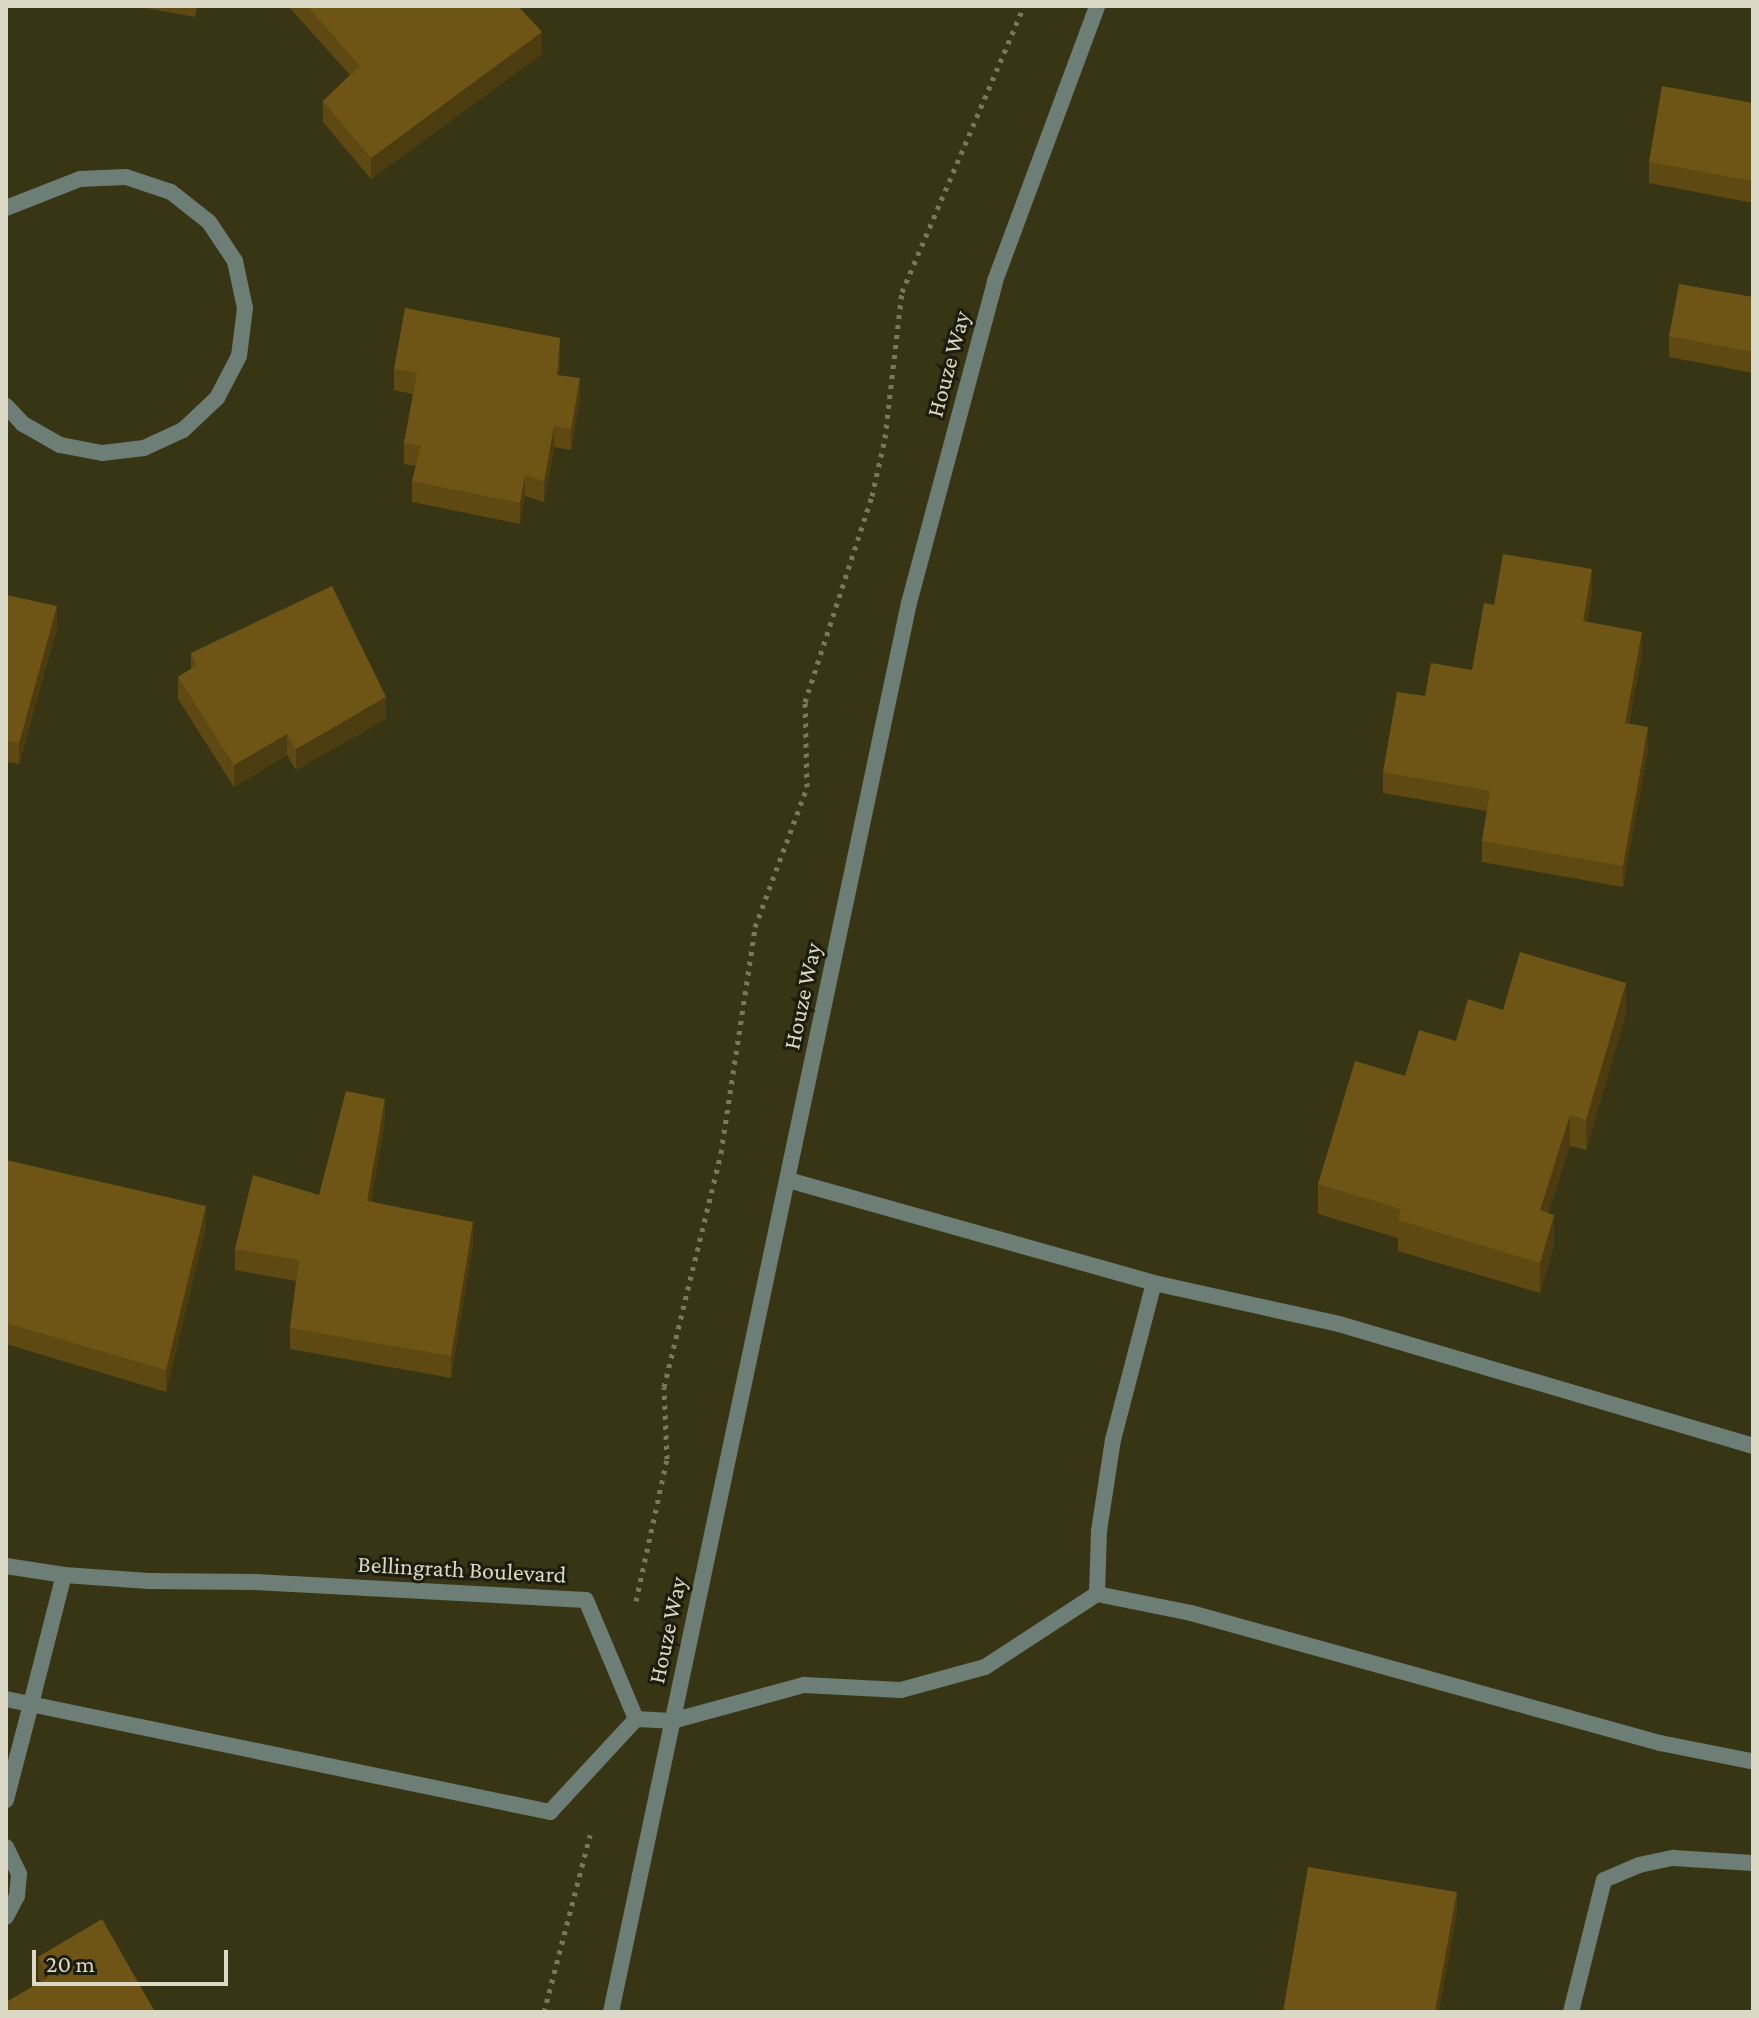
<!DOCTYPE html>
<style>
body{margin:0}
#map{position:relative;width:1759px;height:2018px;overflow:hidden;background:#373513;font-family:"Crimson Pro",serif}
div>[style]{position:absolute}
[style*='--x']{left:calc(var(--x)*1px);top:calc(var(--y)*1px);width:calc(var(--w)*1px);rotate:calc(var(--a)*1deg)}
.path>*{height:5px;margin-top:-2.5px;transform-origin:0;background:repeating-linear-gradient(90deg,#79785b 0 4px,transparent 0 10px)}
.service>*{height:16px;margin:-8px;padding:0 8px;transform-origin:8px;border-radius:8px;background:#6d7e76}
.minor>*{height:16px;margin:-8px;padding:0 8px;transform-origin:8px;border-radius:8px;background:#6d7e76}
.tertiary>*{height:16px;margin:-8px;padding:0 8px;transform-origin:8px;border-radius:8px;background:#6d7e76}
.wall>*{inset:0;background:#5f4913}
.shaded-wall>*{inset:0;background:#4d3c0f}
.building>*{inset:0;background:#6e5516}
span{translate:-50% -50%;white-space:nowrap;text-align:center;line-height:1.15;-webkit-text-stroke:6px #1d1c0e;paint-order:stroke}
.street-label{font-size:24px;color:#d9d9c5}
.frame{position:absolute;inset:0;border:8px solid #d9d9c5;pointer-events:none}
.scale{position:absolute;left:32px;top:1950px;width:196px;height:36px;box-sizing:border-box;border:4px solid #d9d9c5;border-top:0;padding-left:10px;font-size:24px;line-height:28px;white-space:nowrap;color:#d9d9c5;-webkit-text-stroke:6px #1d1c0e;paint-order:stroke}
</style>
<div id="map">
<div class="path">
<div style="--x:636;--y:1601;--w:145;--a:-77.7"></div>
<div style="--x:667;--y:1459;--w:72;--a:-92.4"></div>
<div style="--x:664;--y:1387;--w:241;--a:-76.3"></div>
<div style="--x:721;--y:1153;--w:229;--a:-81.4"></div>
<div style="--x:755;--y:927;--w:149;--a:-69.6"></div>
<div style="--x:807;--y:787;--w:85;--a:-91.3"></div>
<div style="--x:805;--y:702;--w:217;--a:-72"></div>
<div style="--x:872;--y:496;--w:59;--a:-77.4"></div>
<div style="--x:885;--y:438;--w:147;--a:-83.4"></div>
<div style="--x:902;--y:292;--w:311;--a:-66.9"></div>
<div style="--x:544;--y:2012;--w:183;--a:-75.4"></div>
</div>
<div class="service">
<div style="--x:6;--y:1800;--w:99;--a:-75.4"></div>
<div style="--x:6;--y:1847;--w:30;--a:64"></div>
<div style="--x:19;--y:1874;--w:22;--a:95"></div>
<div style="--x:17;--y:1896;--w:24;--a:118"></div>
</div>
<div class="minor">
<div style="--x:6;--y:208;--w:79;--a:-21.4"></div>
<div style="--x:80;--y:179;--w:46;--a:-2.5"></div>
<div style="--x:126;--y:177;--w:47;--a:18.4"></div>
<div style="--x:171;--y:192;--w:48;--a:38.3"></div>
<div style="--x:209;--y:222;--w:47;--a:56.3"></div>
<div style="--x:235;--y:261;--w:48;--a:78"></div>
<div style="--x:245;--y:308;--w:48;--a:97.1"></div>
<div style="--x:239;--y:356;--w:47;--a:117.6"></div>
<div style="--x:217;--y:398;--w:47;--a:136.7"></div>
<div style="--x:183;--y:430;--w:43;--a:155.2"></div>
<div style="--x:144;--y:448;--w:42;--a:173.2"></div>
<div style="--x:102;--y:453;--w:43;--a:-169.2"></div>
<div style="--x:60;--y:445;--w:43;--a:-150.4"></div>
<div style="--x:23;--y:424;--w:25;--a:-133"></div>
<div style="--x:788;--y:1180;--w:380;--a:15.7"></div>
<div style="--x:1154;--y:1283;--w:189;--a:12.5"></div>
<div style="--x:1339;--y:1324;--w:432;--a:16.4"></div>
<div style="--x:6;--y:1566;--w:59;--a:8.8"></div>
<div style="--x:64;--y:1575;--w:85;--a:4"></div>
<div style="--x:149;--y:1581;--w:106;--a:0.5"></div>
<div style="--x:255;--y:1582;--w:331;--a:3.1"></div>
<div style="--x:586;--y:1600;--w:129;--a:67.2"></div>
<div style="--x:1097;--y:1594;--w:63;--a:-88.2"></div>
<div style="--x:1099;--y:1531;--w:92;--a:-81.3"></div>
<div style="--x:1113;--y:1440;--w:162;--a:-75.4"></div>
<div style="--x:6;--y:1699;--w:556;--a:11.73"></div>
<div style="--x:550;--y:1812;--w:127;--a:-47.2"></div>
<div style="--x:31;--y:1704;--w:133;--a:-75.7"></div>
<div style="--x:636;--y:1719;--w:36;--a:3"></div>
<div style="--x:672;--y:1721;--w:137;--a:-15.3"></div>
<div style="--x:804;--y:1685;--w:97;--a:3"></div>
<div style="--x:901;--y:1690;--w:87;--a:-15.3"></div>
<div style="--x:985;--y:1667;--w:134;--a:-33.1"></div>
<div style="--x:1097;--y:1594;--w:96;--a:11.4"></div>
<div style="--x:1191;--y:1613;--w:487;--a:15.5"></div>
<div style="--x:1660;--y:1743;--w:93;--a:11.2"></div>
<div style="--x:1571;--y:2012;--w:136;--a:-76"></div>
<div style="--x:1604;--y:1880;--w:38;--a:-23"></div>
<div style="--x:1639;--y:1865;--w:35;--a:-12"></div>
<div style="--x:1673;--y:1858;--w:80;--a:3.6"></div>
</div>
<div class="tertiary">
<div style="--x:611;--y:2012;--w:1440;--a:-78.06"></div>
<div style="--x:909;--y:603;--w:333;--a:-75"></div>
<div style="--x:995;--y:281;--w:293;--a:-69.6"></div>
</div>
<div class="wall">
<div style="clip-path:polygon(135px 6px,197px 6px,195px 17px)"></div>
<div style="clip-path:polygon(288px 6px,518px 6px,542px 54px,371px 179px,323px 122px,323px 101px,350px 75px)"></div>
<div style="clip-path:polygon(1753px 103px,1753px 203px,1649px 183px,1649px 162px)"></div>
<div style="clip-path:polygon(1753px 297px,1753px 373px,1669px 357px,1669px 336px)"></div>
<div style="clip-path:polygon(560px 359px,559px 375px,580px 399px,571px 450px,554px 447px,544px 502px,525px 496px,520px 524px,412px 502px,412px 481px,416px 466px,404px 464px,404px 443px,413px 394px,394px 390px,394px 369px)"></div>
<div style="clip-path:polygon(1592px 591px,1587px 622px,1642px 653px,1629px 724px,1648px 749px,1623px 887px,1482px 862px,1482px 841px,1487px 811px,1383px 793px,1383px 772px,1425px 696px,1472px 670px,1494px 605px)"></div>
<div style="clip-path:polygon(6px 595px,57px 628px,19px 764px,6px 762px)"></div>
<div style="clip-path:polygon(191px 653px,386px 719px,296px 770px,287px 755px,234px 787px,178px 699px,178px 677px,191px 669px)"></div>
<div style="clip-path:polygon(1626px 1014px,1586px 1150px,1570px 1146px,1548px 1213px,1554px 1245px,1540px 1293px,1398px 1251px,1398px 1238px,1318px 1214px,1318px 1184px,1405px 1076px,1456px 1041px)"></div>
<div style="clip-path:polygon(385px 1120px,371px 1201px,473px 1243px,451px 1378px,290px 1349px,290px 1328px,296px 1281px,235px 1270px,235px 1249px,319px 1195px)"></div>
<div style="clip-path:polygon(6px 1160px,206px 1227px,166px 1392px,6px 1344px)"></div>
<div style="clip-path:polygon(38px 1957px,155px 2012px,40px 1982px,38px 1978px)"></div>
</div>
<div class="shaded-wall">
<div style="clip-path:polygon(542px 32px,542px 54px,371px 179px,371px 158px)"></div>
<div style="clip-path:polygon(560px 338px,560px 359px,557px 396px,557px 375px)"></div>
<div style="clip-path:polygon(580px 378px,580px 399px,571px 450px,571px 429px)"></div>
<div style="clip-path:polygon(554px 426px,554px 447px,544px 502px,544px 481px)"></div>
<div style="clip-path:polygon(525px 475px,525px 496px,520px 524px,520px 503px)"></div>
<div style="clip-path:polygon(1592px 569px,1592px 591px,1583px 642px,1583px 621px)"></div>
<div style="clip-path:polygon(57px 606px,57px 628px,19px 764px,19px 743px)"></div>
<div style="clip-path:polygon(1642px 632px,1642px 653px,1625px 745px,1625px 723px)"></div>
<div style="clip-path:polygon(386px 697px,386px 719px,296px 770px,296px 749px)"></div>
<div style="clip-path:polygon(1648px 727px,1648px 749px,1623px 887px,1623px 866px)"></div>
<div style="clip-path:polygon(287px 734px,287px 755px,234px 787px,234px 765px)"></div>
<div style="clip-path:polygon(1626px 983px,1626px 1014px,1586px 1150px,1586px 1120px)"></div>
<div style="clip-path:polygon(385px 1099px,385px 1120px,367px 1222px,367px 1201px)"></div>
<div style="clip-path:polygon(1570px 1115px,1570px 1146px,1540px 1240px,1540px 1210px)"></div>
<div style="clip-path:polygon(206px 1206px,206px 1227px,166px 1392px,166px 1370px)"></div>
<div style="clip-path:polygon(1554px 1215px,1554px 1245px,1540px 1293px,1540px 1263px)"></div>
<div style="clip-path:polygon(473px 1222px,473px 1243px,451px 1378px,451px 1356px)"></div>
<div style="clip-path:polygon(1457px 1892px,1457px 1913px,1439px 2012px,1435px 2012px)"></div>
</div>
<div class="building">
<div style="clip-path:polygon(307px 6px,518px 6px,542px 32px,371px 158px,323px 101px,360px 66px)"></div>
<div style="clip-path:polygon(1662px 86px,1753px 103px,1753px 181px,1649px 162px)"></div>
<div style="clip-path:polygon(1679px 284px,1753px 297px,1753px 352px,1669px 336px)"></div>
<div style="clip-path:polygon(405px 308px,560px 338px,557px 375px,580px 378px,571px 429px,554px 426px,544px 481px,525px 475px,520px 503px,412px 481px,421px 446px,404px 443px,417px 373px,394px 369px)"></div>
<div style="clip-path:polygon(1503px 554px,1592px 569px,1583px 621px,1642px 632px,1625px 723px,1648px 727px,1623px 866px,1482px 841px,1490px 791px,1383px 772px,1397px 692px,1425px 696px,1431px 663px,1472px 670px,1484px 603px,1494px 605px)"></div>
<div style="clip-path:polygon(332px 586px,386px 697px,296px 749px,287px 734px,234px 765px,178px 677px,197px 665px,191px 653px)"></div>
<div style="clip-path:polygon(6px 595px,57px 606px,19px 743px,6px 741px)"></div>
<div style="clip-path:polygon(1520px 952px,1626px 983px,1586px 1120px,1570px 1115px,1540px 1210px,1554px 1215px,1540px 1263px,1398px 1220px,1401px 1209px,1318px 1184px,1355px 1061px,1405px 1076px,1419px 1030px,1456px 1041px,1468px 999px,1503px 1010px)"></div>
<div style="clip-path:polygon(346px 1091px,385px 1099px,367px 1201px,473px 1222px,451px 1356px,290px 1328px,299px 1260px,235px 1249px,253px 1175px,319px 1195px)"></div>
<div style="clip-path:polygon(6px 1160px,206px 1206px,166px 1370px,6px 1323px)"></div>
<div style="clip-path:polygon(1308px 1867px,1457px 1892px,1435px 2012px,1283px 2012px)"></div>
<div style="clip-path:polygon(102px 1919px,155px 2012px,6px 2012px,6px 2002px,49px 1977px,38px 1957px)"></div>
</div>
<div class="street-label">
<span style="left:948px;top:364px;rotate:-75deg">Houze Way</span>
<span style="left:802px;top:996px;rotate:-78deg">Houze Way</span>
<span style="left:462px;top:1569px;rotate:3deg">Bellingrath Boulevard</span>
<span style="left:667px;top:1630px;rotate:-78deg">Houze Way</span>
</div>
<div class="frame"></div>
<div class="scale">20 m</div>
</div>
